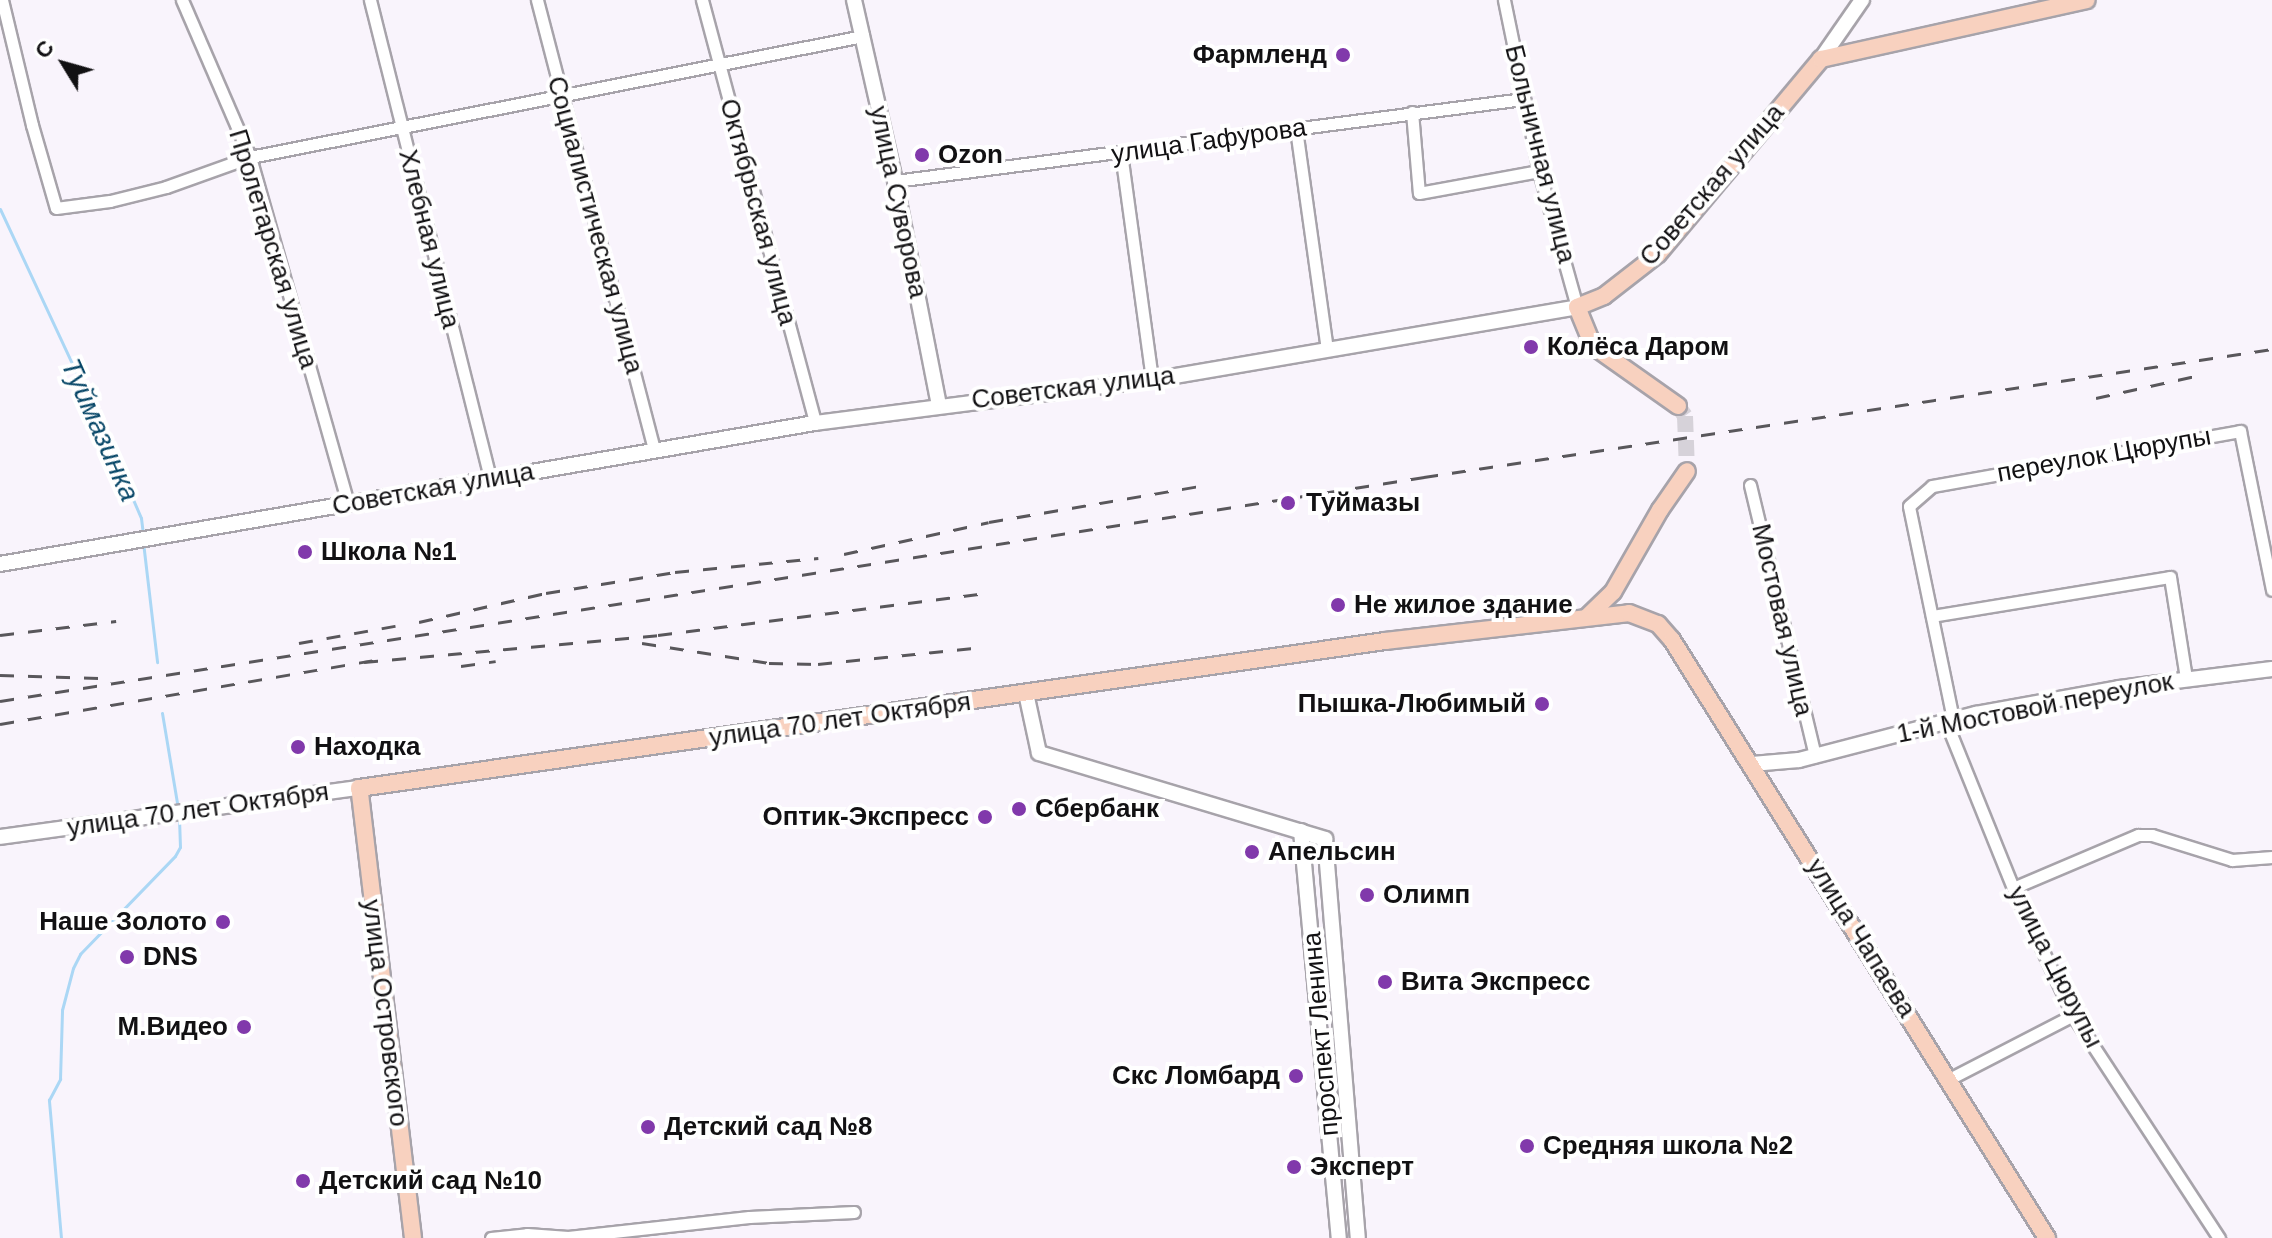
<!DOCTYPE html>
<meta charset="utf-8">
<style>
body{margin:0}
#map{position:relative;width:2272px;height:1238px;overflow:hidden;background:#f9f4fc;font-family:Helvetica,sans-serif}
div>[style]{position:absolute}
[style*='--x']{left:calc(var(--x)*1px);top:calc(var(--y)*1px);width:calc(var(--w)*1px);rotate:calc(var(--a)*1deg)}
.stream>*{height:3px;margin:-1.5px;padding:0 1.5px;transform-origin:1.5px;border-radius:1.5px;background:#abd7f5}
.secondary-tunnel>*{height:16px;margin-top:-8px;transform-origin:0;background:repeating-linear-gradient(90deg,#d6d2d9 0 16px,transparent 0 24px)}
.roads{filter:drop-shadow(2px 0 #a7a3aa) drop-shadow(-2px 0 #a7a3aa) drop-shadow(0 2px #a7a3aa) drop-shadow(0 -2px #a7a3aa)}
.minor>*{height:11px;margin:-5.5px;padding:0 5.5px;transform-origin:5.5px;border-radius:5.5px;background:#fff}
.tertiary>*{height:14px;margin:-7px;padding:0 7px;transform-origin:7px;border-radius:7px;background:#fff}
.secondary>*{height:16px;margin:-8px;padding:0 8px;transform-origin:8px;border-radius:8px;background:#f8d1bf}
.rail>*{height:3px;margin-top:-1.5px;transform-origin:0;background:repeating-linear-gradient(90deg,#59575b 0 14px,transparent 0 28px)}
.dots>*{width:22px;height:22px;translate:-50% -50%;box-sizing:border-box;border:4px solid #fff;border-radius:50%}
span{translate:-50% -50%;white-space:nowrap;text-align:center;line-height:1.15;-webkit-text-stroke:8px #fff;paint-order:stroke}
.poi-label{font-size:26px;color:#121113;font-weight:700}
.right{translate:-100% -50%;text-align:right}
.left{translate:0 -50%;text-align:left}
.street-label{font-size:26px;color:#121113}
.water-label{font-size:28px;color:#084768;font-style:italic}
.north{position:absolute;left:24px;top:24px;width:80px;height:80px;-webkit-text-stroke:6px #fff;paint-order:stroke;rotate:307deg;font-size:22px;font-weight:700;line-height:32px;text-align:center;color:#121113}
.north::after{content:'';display:block;margin:auto;width:28px;height:36px;background:#121113;clip-path:polygon(50% 0,100% 100%,50% 72%,0 100%)}
</style>
<div id="map">
<div class="stream">
<div style="--x:0;--y:209;--w:232;--a:65"></div>
<div style="--x:98;--y:419;--w:108;--a:66.5"></div>
<div style="--x:141;--y:518;--w:17;--a:83"></div>
<div style="--x:143;--y:542;--w:121;--a:83.3"></div>
<div style="--x:162;--y:713;--w:97;--a:80.5"></div>
<div style="--x:61;--y:1238;--w:139;--a:-95"></div>
<div style="--x:49;--y:1100;--w:24;--a:-62"></div>
<div style="--x:60;--y:1079;--w:69;--a:-88.3"></div>
<div style="--x:62;--y:1010;--w:43;--a:-75.3"></div>
<div style="--x:73;--y:968;--w:16;--a:-63"></div>
<div style="--x:80;--y:954;--w:136;--a:-45.9"></div>
<div style="--x:175;--y:856;--w:10;--a:-61"></div>
<div style="--x:180;--y:847;--w:31;--a:-92"></div>
</div>
<div class="secondary-tunnel">
<div style="--x:1678;--y:406;--w:12;--a:55"></div>
<div style="--x:1685;--y:416;--w:55;--a:87.9"></div>
</div>
<div class="roads">
<div class="minor">
<div style="--x:2;--y:0;--w:129;--a:76.5"></div>
<div style="--x:32;--y:125;--w:86;--a:73.9"></div>
<div style="--x:56;--y:208;--w:54;--a:-7.4"></div>
<div style="--x:110;--y:201;--w:58;--a:-14"></div>
<div style="--x:166;--y:187;--w:89;--a:-19.7"></div>
<div style="--x:250;--y:157;--w:625;--a:-11.17"></div>
<div style="--x:182;--y:0;--w:171;--a:66.6"></div>
<div style="--x:250;--y:157;--w:361;--a:74.2"></div>
<div style="--x:370;--y:0;--w:493;--a:75.9"></div>
<div style="--x:537;--y:0;--w:465;--a:75.4"></div>
<div style="--x:702;--y:0;--w:438;--a:75"></div>
<div style="--x:1504;--y:0;--w:175;--a:78.4"></div>
<div style="--x:1539;--y:171;--w:141;--a:74.4"></div>
<div style="--x:1412;--y:112;--w:81;--a:85.1"></div>
<div style="--x:1419;--y:193;--w:122;--a:-10.4"></div>
<div style="--x:1296;--y:129;--w:223;--a:82"></div>
<div style="--x:1121;--y:153;--w:229;--a:82.2"></div>
<div style="--x:895;--y:181;--w:633;--a:-7.44"></div>
<div style="--x:1750;--y:485;--w:279;--a:76.5"></div>
<div style="--x:1932;--y:616;--w:241;--a:-9.3"></div>
<div style="--x:2170;--y:577;--w:102;--a:81"></div>
<div style="--x:1953;--y:719;--w:217;--a:-101.7"></div>
<div style="--x:1909;--y:506;--w:30;--a:-41"></div>
<div style="--x:1932;--y:486;--w:313;--a:-10.1"></div>
<div style="--x:2240;--y:431;--w:162;--a:78.6"></div>
<div style="--x:1946;--y:722;--w:179;--a:68"></div>
<div style="--x:2013;--y:888;--w:140;--a:64.7"></div>
<div style="--x:2073;--y:1015;--w:267;--a:56.8"></div>
<div style="--x:2013;--y:888;--w:136;--a:-23"></div>
<div style="--x:2138;--y:835;--w:14;--a:0"></div>
<div style="--x:2152;--y:835;--w:84;--a:17.4"></div>
<div style="--x:2232;--y:860;--w:40;--a:-4.3"></div>
<div style="--x:1949;--y:1079;--w:140;--a:-27.3"></div>
<div style="--x:491;--y:1238;--w:36;--a:-6"></div>
<div style="--x:527;--y:1234;--w:41;--a:4.2"></div>
<div style="--x:568;--y:1237;--w:182;--a:-6.3"></div>
<div style="--x:749;--y:1217;--w:105;--a:-2.7"></div>
</div>
<div class="tertiary">
<div style="--x:854;--y:0;--w:186;--a:77.2"></div>
<div style="--x:895;--y:181;--w:228;--a:78.9"></div>
<div style="--x:1821;--y:59;--w:72;--a:-55.2"></div>
<div style="--x:0;--y:564;--w:827;--a:-9.82"></div>
<div style="--x:815;--y:423;--w:340;--a:-7.3"></div>
<div style="--x:1152;--y:380;--w:431;--a:-9.7"></div>
<div style="--x:1026;--y:693;--w:61;--a:77.8"></div>
<div style="--x:1039;--y:753;--w:299;--a:16.7"></div>
<div style="--x:1325;--y:839;--w:400;--a:85.3"></div>
<div style="--x:1752;--y:764;--w:47;--a:-4.9"></div>
<div style="--x:1799;--y:760;--w:183;--a:-14.6"></div>
<div style="--x:1976;--y:714;--w:145;--a:-10.3"></div>
<div style="--x:2119;--y:688;--w:154;--a:-7.1"></div>
<div style="--x:1301;--y:831;--w:409;--a:84.7"></div>
<div style="--x:0;--y:837;--w:362;--a:-7.8"></div>
</div>
<div class="secondary">
<div style="--x:1678;--y:406;--w:104;--a:-144.8"></div>
<div style="--x:1593;--y:346;--w:42;--a:-112.3"></div>
<div style="--x:1577;--y:307;--w:29;--a:-22"></div>
<div style="--x:1604;--y:296;--w:68;--a:-37.9"></div>
<div style="--x:1658;--y:254;--w:254;--a:-50.1"></div>
<div style="--x:1821;--y:59;--w:272;--a:-12.5"></div>
<div style="--x:1587;--y:617;--w:36;--a:-44"></div>
<div style="--x:1613;--y:592;--w:95;--a:-60.2"></div>
<div style="--x:1660;--y:510;--w:47;--a:-55.3"></div>
<div style="--x:413;--y:1238;--w:453;--a:-96.8"></div>
<div style="--x:359;--y:788;--w:1036;--a:-8.15"></div>
<div style="--x:1385;--y:641;--w:246;--a:-6.5"></div>
<div style="--x:1629;--y:613;--w:31;--a:21"></div>
<div style="--x:1658;--y:624;--w:21;--a:49"></div>
<div style="--x:1672;--y:640;--w:706;--a:57.91"></div>
</div>
</div>
<div class="rail">
<div style="--x:2096;--y:398;--w:111;--a:-12.5"></div>
<div style="--x:844;--y:554;--w:148;--a:-12.4"></div>
<div style="--x:989;--y:522;--w:213;--a:-9.7"></div>
<div style="--x:419;--y:622;--w:130;--a:-12.9"></div>
<div style="--x:546;--y:593;--w:131;--a:-9.2"></div>
<div style="--x:675;--y:572;--w:144;--a:-5.6"></div>
<div style="--x:0;--y:635;--w:117;--a:-6.9"></div>
<div style="--x:299;--y:643;--w:109;--a:-10.1"></div>
<div style="--x:642;--y:643;--w:129;--a:8.9"></div>
<div style="--x:769;--y:663;--w:49;--a:1.2"></div>
<div style="--x:818;--y:664;--w:166;--a:-5.9"></div>
<div style="--x:364;--y:662;--w:295;--a:-5.2"></div>
<div style="--x:658;--y:635;--w:333;--a:-7.3"></div>
<div style="--x:461;--y:666;--w:35;--a:-8"></div>
<div style="--x:0;--y:675;--w:99;--a:1.7"></div>
<div style="--x:0;--y:701;--w:1442;--a:-8.94"></div>
<div style="--x:1424;--y:477;--w:858;--a:-8.58"></div>
<div style="--x:0;--y:724;--w:379;--a:-9.7"></div>
</div>
<div class="dots">
<div style="left:1343px;top:55px;background:#8139ab"></div>
<div style="left:922px;top:155px;background:#8139ab"></div>
<div style="left:1531px;top:347px;background:#8139ab"></div>
<div style="left:1288px;top:503px;background:#8139ab"></div>
<div style="left:305px;top:552px;background:#8139ab"></div>
<div style="left:1338px;top:605px;background:#8139ab"></div>
<div style="left:1542px;top:704px;background:#8139ab"></div>
<div style="left:298px;top:747px;background:#8139ab"></div>
<div style="left:1019px;top:809px;background:#8139ab"></div>
<div style="left:985px;top:817px;background:#8139ab"></div>
<div style="left:1252px;top:852px;background:#8139ab"></div>
<div style="left:1367px;top:895px;background:#8139ab"></div>
<div style="left:223px;top:922px;background:#8139ab"></div>
<div style="left:127px;top:957px;background:#8139ab"></div>
<div style="left:1385px;top:982px;background:#8139ab"></div>
<div style="left:244px;top:1027px;background:#8139ab"></div>
<div style="left:1296px;top:1076px;background:#8139ab"></div>
<div style="left:648px;top:1127px;background:#8139ab"></div>
<div style="left:1527px;top:1146px;background:#8139ab"></div>
<div style="left:1294px;top:1167px;background:#8139ab"></div>
<div style="left:303px;top:1181px;background:#8139ab"></div>
</div>
<div class="poi-label">
<span class="right" style="left:1327px;top:55px">Фармленд</span>
<span class="left" style="left:938px;top:155px">Ozon</span>
<span class="left" style="left:1547px;top:347px">Колёса Даром</span>
<span class="left" style="left:1306px;top:503px">Туймазы</span>
<span class="left" style="left:321px;top:552px">Школа №1</span>
<span class="left" style="left:1354px;top:605px">Не жилое здание</span>
<span class="right" style="left:1526px;top:704px">Пышка-Любимый</span>
<span class="left" style="left:314px;top:747px">Находка</span>
<span class="left" style="left:1035px;top:809px">Сбербанк</span>
<span class="right" style="left:969px;top:817px">Оптик-Экспресс</span>
<span class="left" style="left:1268px;top:852px">Апельсин</span>
<span class="left" style="left:1383px;top:895px">Олимп</span>
<span class="right" style="left:207px;top:922px">Наше Золото</span>
<span class="left" style="left:143px;top:957px">DNS</span>
<span class="left" style="left:1401px;top:982px">Вита Экспресс</span>
<span class="right" style="left:228px;top:1027px">М.Видео</span>
<span class="right" style="left:1280px;top:1076px">Скс Ломбард</span>
<span class="left" style="left:664px;top:1127px">Детский сад №8</span>
<span class="left" style="left:1543px;top:1146px">Средняя школа №2</span>
<span class="left" style="left:1310px;top:1167px">Эксперт</span>
<span class="left" style="left:319px;top:1181px">Детский сад №10</span>
</div>
<div class="street-label">
<span style="left:1209px;top:141px;rotate:-8deg">улица Гафурова</span>
<span style="left:1540px;top:154px;rotate:76deg">Больничная улица</span>
<span style="left:1712px;top:185px;rotate:-49deg">Советская улица</span>
<span style="left:898px;top:202px;rotate:78deg">улица Суворова</span>
<span style="left:758px;top:212px;rotate:75deg">Октябрьская улица</span>
<span style="left:595px;top:225px;rotate:75deg">Социалистическая улица</span>
<span style="left:429px;top:239px;rotate:76deg">Хлебная улица</span>
<span style="left:273px;top:249px;rotate:73deg">Пролетарская улица</span>
<span style="left:1073px;top:388px;rotate:-7deg">Советская улица</span>
<span style="left:2104px;top:455px;rotate:-10deg">переулок Цюрупы</span>
<span style="left:433px;top:489px;rotate:-10deg">Советская улица</span>
<span style="left:1782px;top:620px;rotate:77deg">Мостовая улица</span>
<span style="left:2035px;top:708px;rotate:-11deg">1-й Мостовой переулок</span>
<span style="left:840px;top:720px;rotate:-8deg">улица 70 лет Октября</span>
<span style="left:198px;top:810px;rotate:-8deg">улица 70 лет Октября</span>
<span style="left:1861px;top:938px;rotate:58deg">улица Чапаева</span>
<span style="left:2055px;top:967px;rotate:63deg">улица Цюрупы</span>
<span style="left:385px;top:1013px;rotate:83deg">улица Островского</span>
<span style="left:1321px;top:1034px;rotate:-95deg">проспект Ленина</span>
</div>
<div class="water-label">
<span style="left:100px;top:430px;rotate:66deg">Туймазинка</span>
</div>
<div class="north">С</div>
</div>
